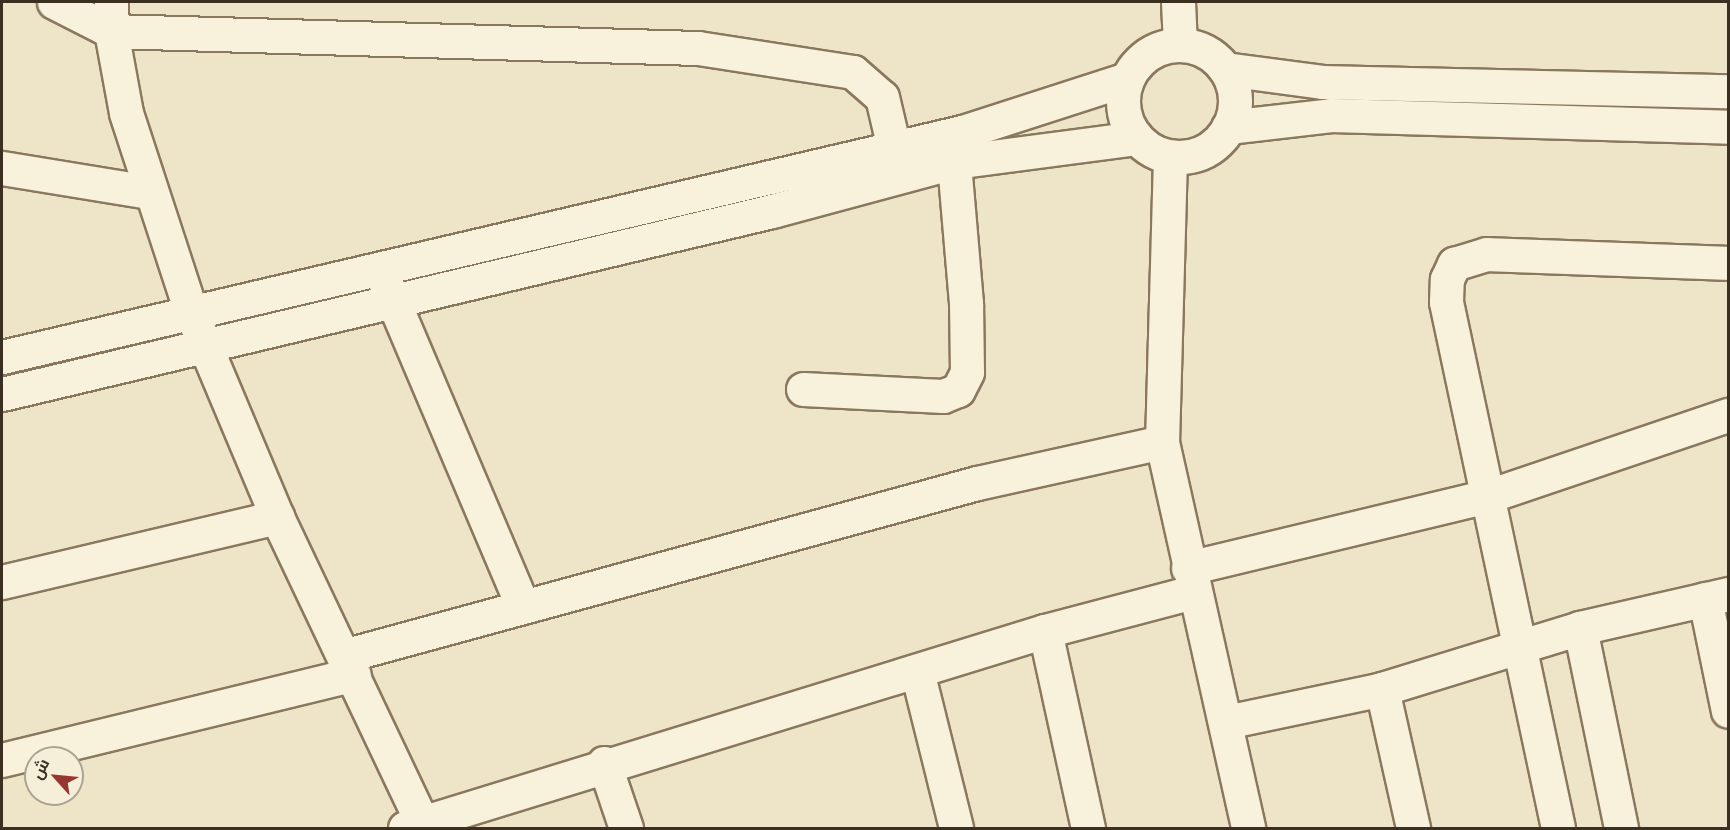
<!DOCTYPE html>
<meta charset="utf-8">
<style>
body{margin:0}
#map{position:relative;width:1730px;height:830px;overflow:hidden;background:#eee5c9;font-family:"Libre Baskerville",Cairo,serif}
div>[style]{position:absolute}
[style*='--x']{left:calc(var(--x)*1px);top:calc(var(--y)*1px);width:calc(var(--w)*1px);rotate:calc(var(--a)*1deg)}
.roads{filter:drop-shadow(2px 0 #8a785e) drop-shadow(-2px 0 #8a785e) drop-shadow(0 2px #8a785e) drop-shadow(0 -2px #8a785e)}
.minor>*{height:33px;margin:-16.5px;padding:0 16.5px;transform-origin:16.5px;border-radius:16.5px;background:#f8f2dd}
.minor>.ring{margin:-16.5px;padding:0;box-sizing:content-box;background:none;border:33px solid #f8f2dd;border-radius:50%}
span{translate:-50% -50%;white-space:nowrap;text-align:center;line-height:1.15;-webkit-text-stroke:5px #f5efd9;paint-order:stroke}
.frame{position:absolute;inset:0;border:3px solid #3b2f21;pointer-events:none}
.north{position:absolute;left:24px;top:746px;width:60px;height:60px;box-sizing:border-box;background:#f5efd9;border:2px solid #aba28f;border-radius:50%;rotate:297deg;font-size:16px;font-weight:700;line-height:24px;text-align:center;color:#3b2f21}
.north::after{content:'';display:block;margin:auto;width:21px;height:27px;background:#973630;clip-path:polygon(50% 0,100% 100%,50% 72%,0 100%)}
</style>
<div id="map">
<div class="roads">
<div class="minor">
<div style="--x:54;--y:2;--w:64;--a:27"></div>
<div style="--x:111;--y:31;--w:587;--a:1.66"></div>
<div style="--x:698;--y:48;--w:157;--a:8.8"></div>
<div style="--x:853;--y:72;--w:38;--a:41"></div>
<div style="--x:882;--y:97;--w:52;--a:76.8"></div>
<div style="--x:111;--y:2;--w:29;--a:90"></div>
<div style="--x:111;--y:31;--w:83;--a:79.6"></div>
<div style="--x:126;--y:113;--w:209;--a:71.9"></div>
<div style="--x:191;--y:312;--w:222;--a:67.2"></div>
<div style="--x:277;--y:517;--w:344;--a:64.6"></div>
<div style="--x:1178;--y:2;--w:43;--a:87.3"></div>
<div class="ring" style="left:1123px;top:45px;width:79px;height:79px"></div>
<div style="--x:1225;--y:69;--w:98;--a:7.6"></div>
<div style="--x:1322;--y:82;--w:406;--a:1.3"></div>
<div style="--x:1228;--y:127;--w:104;--a:-6.6"></div>
<div style="--x:1331;--y:115;--w:397;--a:1.7"></div>
<div style="--x:1170;--y:157;--w:285;--a:91.6"></div>
<div style="--x:1162;--y:442;--w:395;--a:77.4"></div>
<div style="--x:2;--y:168;--w:148;--a:9.3"></div>
<div style="--x:383;--y:277;--w:358;--a:67"></div>
<div style="--x:2;--y:357;--w:990;--a:-13.19"></div>
<div style="--x:966;--y:131;--w:169;--a:-17.9"></div>
<div style="--x:803;--y:389;--w:140;--a:2.9"></div>
<div style="--x:943;--y:396;--w:16;--a:-22"></div>
<div style="--x:958;--y:390;--w:20;--a:-63"></div>
<div style="--x:967;--y:372;--w:69;--a:-90.8"></div>
<div style="--x:966;--y:303;--w:142;--a:-94.9"></div>
<div style="--x:2;--y:394;--w:791;--a:-13.37"></div>
<div style="--x:772;--y:211;--w:188;--a:-15.1"></div>
<div style="--x:954;--y:162;--w:184;--a:-7.5"></div>
<div style="--x:1188;--y:568;--w:312;--a:-13.5"></div>
<div style="--x:1491;--y:495;--w:250;--a:-18.7"></div>
<div style="--x:2;--y:582;--w:283;--a:-13.3"></div>
<div style="--x:1705;--y:599;--w:114;--a:78.4"></div>
<div style="--x:1580;--y:628;--w:204;--a:78.4"></div>
<div style="--x:1045;--y:631;--w:202;--a:77.7"></div>
<div style="--x:347;--y:655;--w:653;--a:-15.27"></div>
<div style="--x:977;--y:483;--w:189;--a:-12.5"></div>
<div style="--x:917;--y:671;--w:161;--a:76"></div>
<div style="--x:1382;--y:689;--w:142;--a:77.4"></div>
<div style="--x:1226;--y:722;--w:159;--a:-11.9"></div>
<div style="--x:1382;--y:689;--w:207;--a:-17.1"></div>
<div style="--x:1580;--y:628;--w:152;--a:-12.9"></div>
<div style="--x:2;--y:760;--w:362;--a:-13.7"></div>
<div style="--x:604;--y:763;--w:69;--a:71.3"></div>
<div style="--x:405;--y:828;--w:670;--a:-17.11"></div>
<div style="--x:1045;--y:631;--w:153;--a:-14.8"></div>
<div style="--x:1558;--y:828;--w:538;--a:-102.02"></div>
<div style="--x:1446;--y:302;--w:23;--a:-88"></div>
<div style="--x:1447;--y:279;--w:17;--a:-65"></div>
<div style="--x:1454;--y:264;--w:34;--a:-17"></div>
<div style="--x:1487;--y:254;--w:241;--a:2.1"></div>
</div>
</div>
<div class="frame"></div>
<div class="north">ش</div>
</div>
